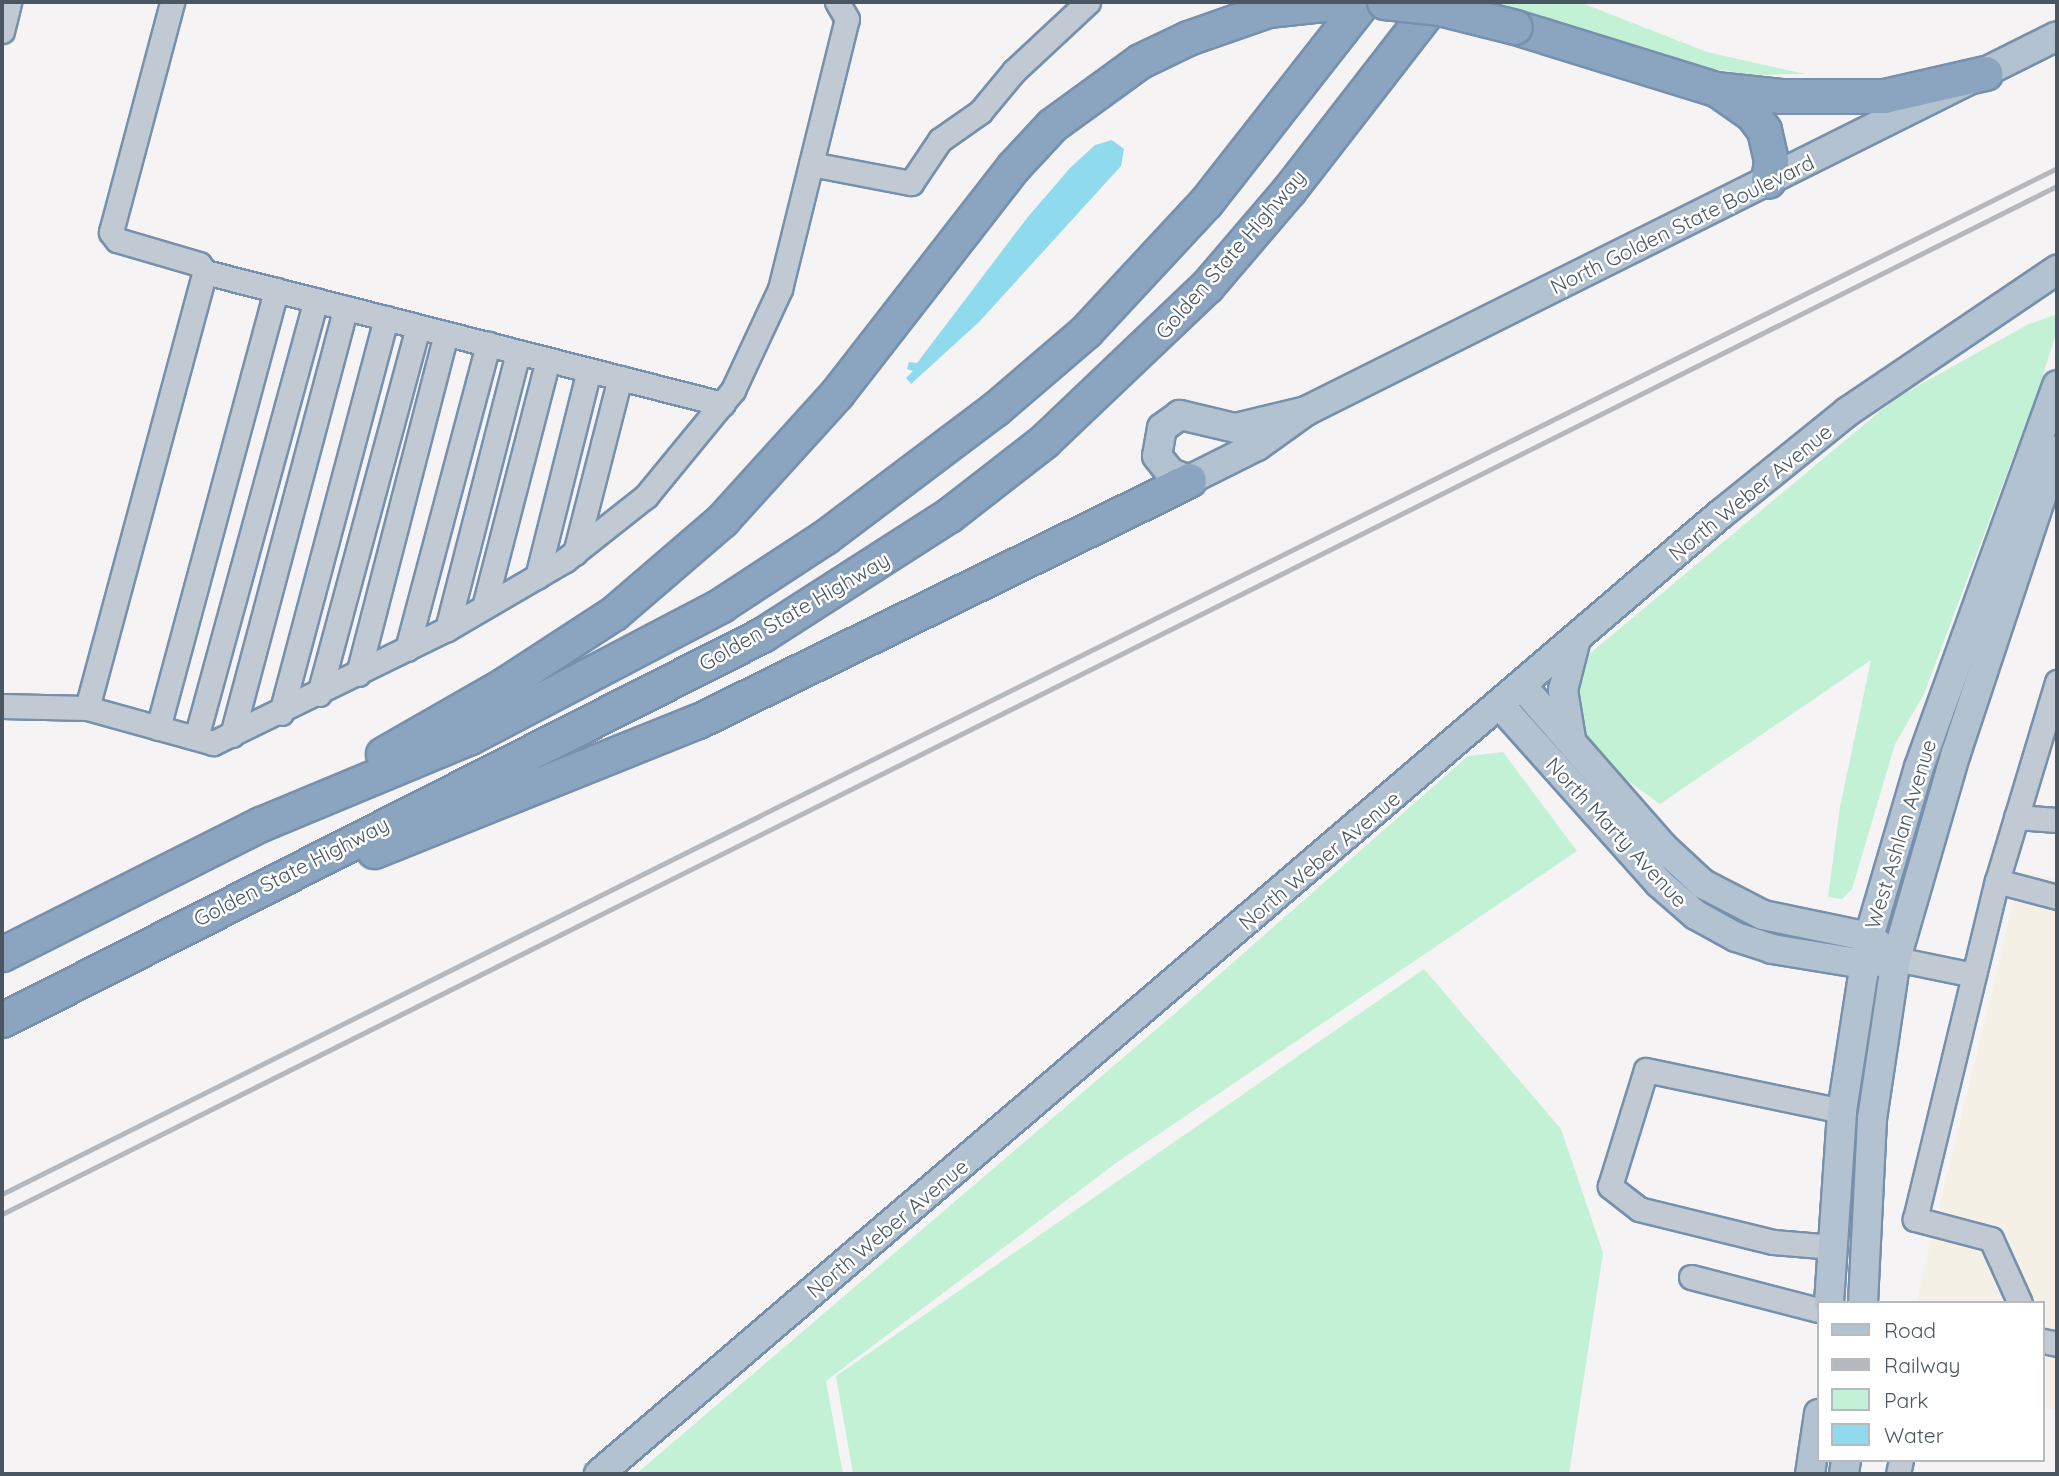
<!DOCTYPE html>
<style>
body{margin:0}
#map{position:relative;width:2059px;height:1476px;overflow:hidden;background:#f5f3f3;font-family:Quicksand,sans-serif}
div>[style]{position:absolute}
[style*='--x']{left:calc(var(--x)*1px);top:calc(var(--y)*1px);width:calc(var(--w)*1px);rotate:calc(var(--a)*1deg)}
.green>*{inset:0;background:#c3f1d5}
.sand>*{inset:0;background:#f5f0e5}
.water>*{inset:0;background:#90daee}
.roads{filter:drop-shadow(2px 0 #7690ad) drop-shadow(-2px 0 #7690ad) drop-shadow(0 2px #7690ad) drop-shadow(0 -2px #7690ad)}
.minor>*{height:23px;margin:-11.5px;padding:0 11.5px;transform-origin:11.5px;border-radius:11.5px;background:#c1cad2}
.major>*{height:28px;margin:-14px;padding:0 14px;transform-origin:14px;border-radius:14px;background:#b3c2d1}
.highway>*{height:33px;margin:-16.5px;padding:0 16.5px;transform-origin:16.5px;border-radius:16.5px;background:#8ba5c1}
.rail>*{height:5px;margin:-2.5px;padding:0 2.5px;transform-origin:2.5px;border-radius:2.5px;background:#b5b8bd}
.bridges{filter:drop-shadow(2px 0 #7690ad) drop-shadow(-2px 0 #7690ad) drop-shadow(0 2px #7690ad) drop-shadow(0 -2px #7690ad)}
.highway-bridge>*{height:33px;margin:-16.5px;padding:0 16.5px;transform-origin:16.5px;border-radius:16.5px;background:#8ba5c1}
span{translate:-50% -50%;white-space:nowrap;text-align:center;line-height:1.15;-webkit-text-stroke:5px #fff;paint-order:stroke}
.street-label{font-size:21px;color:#4a5661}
.frame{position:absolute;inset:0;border:4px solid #4a5661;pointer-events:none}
.legend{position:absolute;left:1817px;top:1301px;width:228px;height:161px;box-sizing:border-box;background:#fff;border:2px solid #b7bbc0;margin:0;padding:9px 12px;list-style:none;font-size:21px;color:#4a5661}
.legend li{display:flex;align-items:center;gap:14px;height:35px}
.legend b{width:35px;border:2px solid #b7bbc0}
</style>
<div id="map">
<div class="green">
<div style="clip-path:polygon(1489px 2px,1579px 2px,1707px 52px,1805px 74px,1754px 75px,1713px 69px)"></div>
<div style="clip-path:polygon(2057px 314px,2057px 330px,2039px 388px,1924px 694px,1895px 744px,1852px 889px,1842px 899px,1828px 897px,1840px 807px,1871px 660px,1660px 804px,1603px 763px,1578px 723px,1574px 694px,1582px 660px,1896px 398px,2027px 325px)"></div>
<div style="clip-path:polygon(1503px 752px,1577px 851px,1116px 1163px,826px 1381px,843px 1474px,636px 1474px,1180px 1009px,1468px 756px)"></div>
<div style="clip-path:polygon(1424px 969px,1561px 1129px,1603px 1253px,1569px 1474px,853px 1474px,836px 1376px)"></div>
</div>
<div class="sand">
<div style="clip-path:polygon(2021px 872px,2057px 879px,2057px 1410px,2043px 1407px,2043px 1303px,1916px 1303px)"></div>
</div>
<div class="water">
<div style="clip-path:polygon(1112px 140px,1124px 149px,1121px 166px,979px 322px,911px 384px,906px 378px,913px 371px,907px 369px,909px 362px,917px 363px,1027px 218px,1070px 168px,1095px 145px)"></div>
</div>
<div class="roads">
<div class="minor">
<div style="--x:2;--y:31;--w:30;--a:-76"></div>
<div style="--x:811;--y:164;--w:102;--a:10.8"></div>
<div style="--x:911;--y:183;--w:52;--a:-56"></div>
<div style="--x:940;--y:140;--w:49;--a:-35"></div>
<div style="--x:980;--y:112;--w:53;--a:-50.3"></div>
<div style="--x:1014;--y:71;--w:101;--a:-43"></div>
<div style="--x:205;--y:272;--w:534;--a:14.32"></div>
<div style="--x:575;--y:553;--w:181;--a:-75.6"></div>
<div style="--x:537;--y:577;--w:213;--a:-75.9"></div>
<div style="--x:484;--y:607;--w:255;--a:-75.5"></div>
<div style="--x:447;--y:629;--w:286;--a:-75.6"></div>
<div style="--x:407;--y:649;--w:316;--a:-75.1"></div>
<div style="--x:358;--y:674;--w:351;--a:-75.5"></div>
<div style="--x:319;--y:694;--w:380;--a:-74.9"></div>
<div style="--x:2;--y:706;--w:85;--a:1.3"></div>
<div style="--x:87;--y:708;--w:131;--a:15.5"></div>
<div style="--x:213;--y:743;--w:260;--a:-26"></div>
<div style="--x:447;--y:629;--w:137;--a:-30.3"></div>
<div style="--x:565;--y:560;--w:103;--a:-38.3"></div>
<div style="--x:646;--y:496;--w:137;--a:-50.6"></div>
<div style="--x:733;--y:390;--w:111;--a:-65"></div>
<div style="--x:780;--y:289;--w:278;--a:-76.1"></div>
<div style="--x:847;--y:19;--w:20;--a:-120"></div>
<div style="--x:87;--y:708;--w:452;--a:-74.9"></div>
<div style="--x:205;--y:272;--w:10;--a:-127"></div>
<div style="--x:199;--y:264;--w:85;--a:-163.7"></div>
<div style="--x:117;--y:240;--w:10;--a:-127"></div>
<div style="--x:111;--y:232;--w:238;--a:-75.1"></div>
<div style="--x:281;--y:713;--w:409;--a:-75.1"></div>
<div style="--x:158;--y:728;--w:454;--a:-74.9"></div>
<div style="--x:232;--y:735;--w:442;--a:-75.1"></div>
<div style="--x:196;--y:738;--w:454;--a:-74.7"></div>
<div style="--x:2016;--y:817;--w:41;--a:4.2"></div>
<div style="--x:1997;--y:881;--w:208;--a:-73.2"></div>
<div style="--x:1896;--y:959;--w:79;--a:11.7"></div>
<div style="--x:1833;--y:1247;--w:60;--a:-175.2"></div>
<div style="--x:1773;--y:1242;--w:138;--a:-166.2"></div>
<div style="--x:1639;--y:1209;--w:37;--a:-142"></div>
<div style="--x:1610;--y:1186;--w:121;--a:-72.8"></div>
<div style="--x:1646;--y:1070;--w:200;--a:11.8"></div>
<div style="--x:1691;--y:1277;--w:132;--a:14.5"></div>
<div style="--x:2020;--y:1303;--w:70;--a:-114.4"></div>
<div style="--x:1991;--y:1239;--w:79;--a:-165.3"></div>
<div style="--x:1915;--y:1219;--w:348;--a:-76.4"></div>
<div style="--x:1997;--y:881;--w:62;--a:14.9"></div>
<div style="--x:2043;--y:1341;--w:14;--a:12"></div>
<div style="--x:1898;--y:1474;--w:14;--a:-78"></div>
</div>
<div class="major">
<div style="--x:1306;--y:411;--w:73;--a:166.5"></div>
<div style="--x:1235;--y:428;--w:57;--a:-166.7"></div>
<div style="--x:1180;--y:415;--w:22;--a:144"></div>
<div style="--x:1162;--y:428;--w:28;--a:100"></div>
<div style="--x:1157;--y:456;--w:22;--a:51"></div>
<div style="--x:1171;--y:473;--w:19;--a:21"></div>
<div style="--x:1189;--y:480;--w:76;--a:-26.6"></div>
<div style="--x:1257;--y:446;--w:60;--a:-35.5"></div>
<div style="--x:1306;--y:411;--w:839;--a:-26.53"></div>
<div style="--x:1522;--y:686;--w:214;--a:48.8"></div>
<div style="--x:1663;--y:847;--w:54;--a:42.8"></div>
<div style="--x:1703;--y:884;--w:68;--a:27.3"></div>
<div style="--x:1763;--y:915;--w:108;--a:11.7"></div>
<div style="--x:1869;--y:937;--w:18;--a:38"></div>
<div style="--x:1500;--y:705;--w:239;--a:48.2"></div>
<div style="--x:1659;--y:883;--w:49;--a:40.9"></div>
<div style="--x:1696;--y:915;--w:46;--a:28.8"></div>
<div style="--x:1736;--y:937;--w:38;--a:18"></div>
<div style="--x:1772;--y:949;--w:93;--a:9.3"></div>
<div style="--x:1864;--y:964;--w:19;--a:-9"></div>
<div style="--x:1571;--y:739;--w:50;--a:-99.3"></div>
<div style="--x:1563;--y:690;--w:53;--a:-75.7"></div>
<div style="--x:1829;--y:1303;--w:192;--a:-86.1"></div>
<div style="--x:1842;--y:1111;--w:176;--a:-81.2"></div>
<div style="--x:1869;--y:937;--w:177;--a:-73.6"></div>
<div style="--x:1919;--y:767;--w:406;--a:-70.1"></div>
<div style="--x:1863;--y:1303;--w:184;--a:-87.2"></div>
<div style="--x:1872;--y:1119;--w:162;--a:-81.5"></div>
<div style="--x:1896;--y:959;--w:215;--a:-73.8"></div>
<div style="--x:1956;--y:753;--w:319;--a:-71.6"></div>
<div style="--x:599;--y:1474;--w:1478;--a:-40.56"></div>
<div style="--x:1722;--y:513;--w:161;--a:-38.9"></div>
<div style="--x:1847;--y:412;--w:254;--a:-34.1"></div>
<div style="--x:1810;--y:1474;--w:61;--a:-81.5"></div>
<div style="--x:1844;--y:1474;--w:14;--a:-82"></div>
</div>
<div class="highway">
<div style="--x:1515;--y:27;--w:209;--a:17.2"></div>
<div style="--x:1715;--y:89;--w:66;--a:6.1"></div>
<div style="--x:1781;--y:96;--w:103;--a:0"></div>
<div style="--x:1884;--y:96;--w:104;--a:-12.8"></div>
<div style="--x:1719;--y:91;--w:40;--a:34.9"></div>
<div style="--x:1752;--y:114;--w:20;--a:53"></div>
<div style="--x:1764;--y:130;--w:32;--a:77"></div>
<div style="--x:1771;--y:161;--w:20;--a:99"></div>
<div style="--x:383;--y:754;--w:141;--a:-29.8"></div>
<div style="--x:505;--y:684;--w:130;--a:-33.1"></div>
<div style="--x:614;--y:613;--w:143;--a:-40.7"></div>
<div style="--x:722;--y:520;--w:171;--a:-47.8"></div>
<div style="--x:837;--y:393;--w:286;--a:-52.1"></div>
<div style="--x:1013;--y:167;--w:57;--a:-47.1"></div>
<div style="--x:1052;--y:125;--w:109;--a:-36"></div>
<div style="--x:1140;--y:61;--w:53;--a:-25.6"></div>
<div style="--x:1188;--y:38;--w:85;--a:-19.3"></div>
<div style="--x:1268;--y:10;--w:74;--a:-6.2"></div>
<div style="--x:374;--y:851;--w:349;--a:-21.9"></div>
<div style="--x:698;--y:721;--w:547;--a:-26.14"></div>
<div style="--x:2;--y:954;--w:290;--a:-26.7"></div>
<div style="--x:261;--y:824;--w:226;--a:-22.6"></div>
<div style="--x:470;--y:737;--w:284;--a:-27.7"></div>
<div style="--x:721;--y:605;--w:124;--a:-33.2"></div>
<div style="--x:825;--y:537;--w:213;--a:-37"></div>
<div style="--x:995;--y:409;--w:120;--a:-40.6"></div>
<div style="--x:1086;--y:331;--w:176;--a:-47.1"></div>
<div style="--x:1206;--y:202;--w:254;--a:-51.9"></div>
<div style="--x:2;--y:1020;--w:852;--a:-26.87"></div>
<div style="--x:762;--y:635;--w:222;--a:-32.7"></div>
<div style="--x:949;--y:515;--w:120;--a:-37.9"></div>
<div style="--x:1044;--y:441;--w:225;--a:-43.6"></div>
<div style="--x:1207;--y:286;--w:126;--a:-49.5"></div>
<div style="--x:1289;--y:190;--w:238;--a:-52.2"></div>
</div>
</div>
<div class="rail">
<div style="--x:2;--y:1194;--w:2297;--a:-26.53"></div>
<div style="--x:2;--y:1214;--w:2298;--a:-26.58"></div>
</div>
<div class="bridges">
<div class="highway-bridge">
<div style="--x:1384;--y:2;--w:55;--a:6.2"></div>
<div style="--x:1439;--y:8;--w:78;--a:14"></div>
</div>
</div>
<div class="street-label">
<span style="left:1682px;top:224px;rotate:-26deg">North Golden State Boulevard</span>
<span style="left:1230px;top:254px;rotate:-49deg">Golden State Highway</span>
<span style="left:1750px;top:492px;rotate:-39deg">North Weber Avenue</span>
<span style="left:794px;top:611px;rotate:-30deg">Golden State Highway</span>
<span style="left:1617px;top:832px;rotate:47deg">North Marty Avenue</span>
<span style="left:1900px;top:834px;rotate:-73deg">West Ashlan Avenue</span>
<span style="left:1319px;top:860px;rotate:-40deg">North Weber Avenue</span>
<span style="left:291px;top:871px;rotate:-27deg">Golden State Highway</span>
<span style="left:887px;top:1228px;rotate:-40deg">North Weber Avenue</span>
</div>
<div class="frame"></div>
<ul class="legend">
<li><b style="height:9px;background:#b3c2d1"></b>Road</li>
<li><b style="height:9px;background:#b5b8bd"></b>Railway</li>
<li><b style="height:19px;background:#c3f1d5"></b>Park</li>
<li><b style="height:19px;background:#90daee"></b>Water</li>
</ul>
</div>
